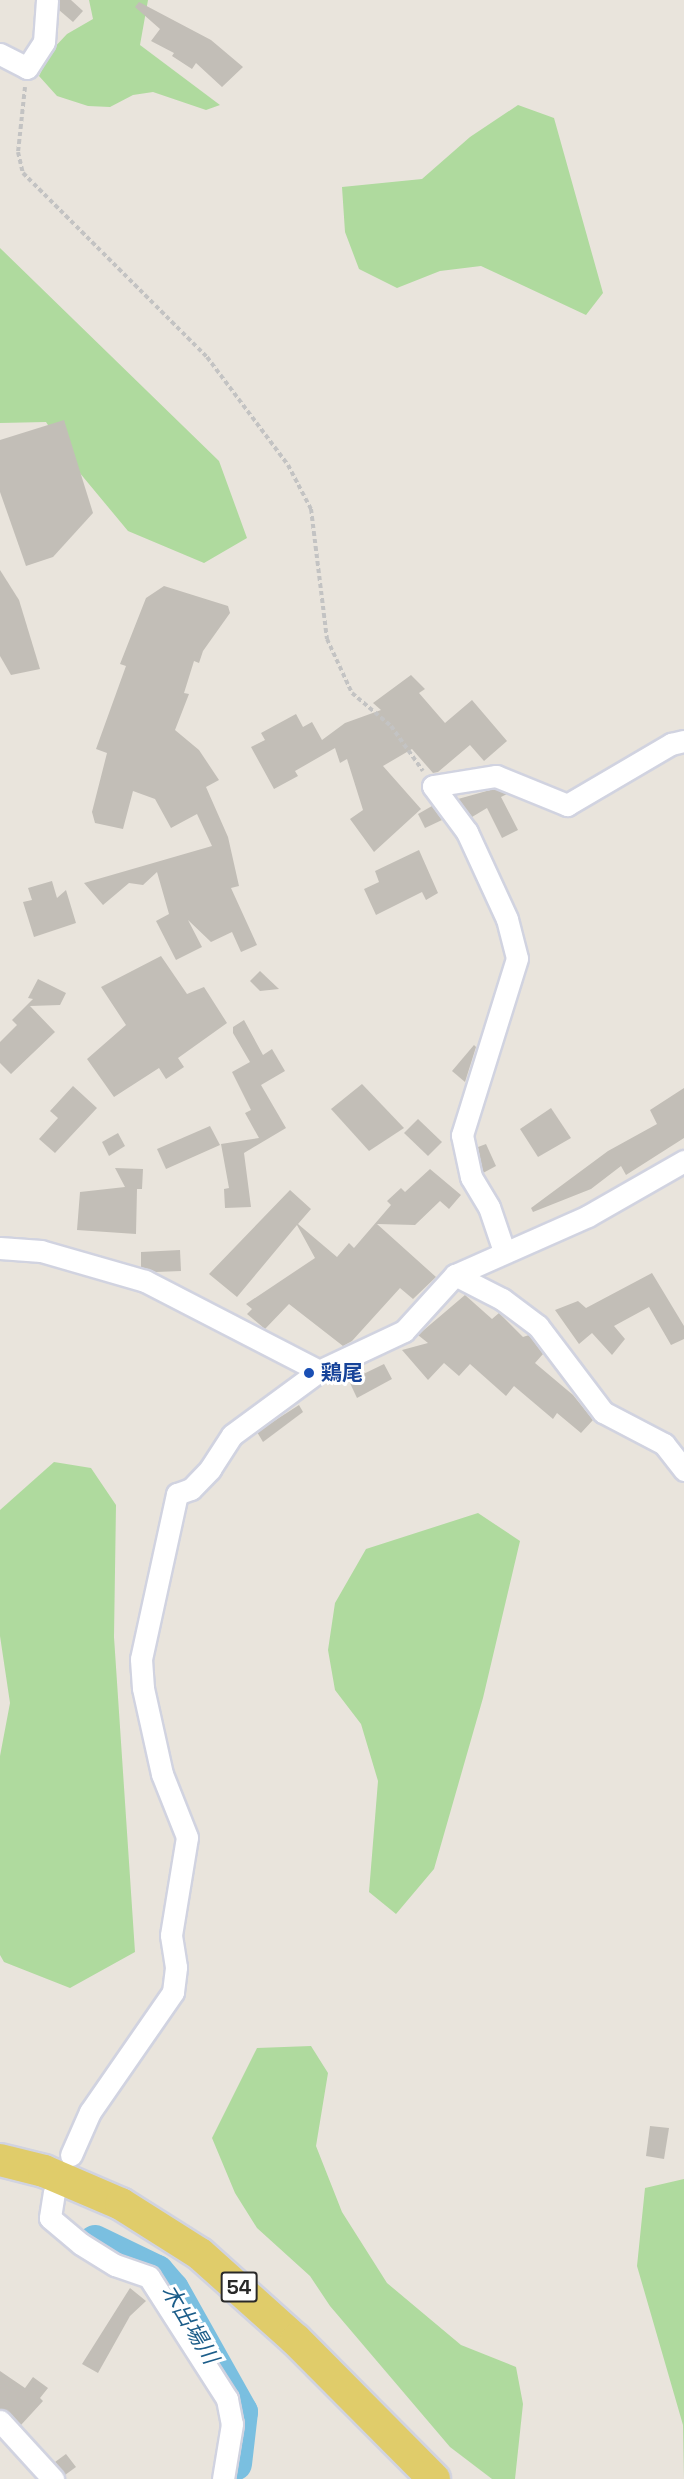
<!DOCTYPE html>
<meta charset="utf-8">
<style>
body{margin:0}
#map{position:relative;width:684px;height:2479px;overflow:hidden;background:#e9e4dc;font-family:"Space Grotesk","Noto Sans JP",sans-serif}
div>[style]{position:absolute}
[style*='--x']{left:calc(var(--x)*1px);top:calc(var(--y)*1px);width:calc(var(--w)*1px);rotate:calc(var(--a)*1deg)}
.green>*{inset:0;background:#afda9e}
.river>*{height:34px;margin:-17px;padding:0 17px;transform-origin:17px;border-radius:17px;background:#7abfe0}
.building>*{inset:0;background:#c2beb7}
.path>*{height:4px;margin-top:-2px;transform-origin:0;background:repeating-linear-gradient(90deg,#c3c3c3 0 4.5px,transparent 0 7.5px)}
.roads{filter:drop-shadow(2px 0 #d1d3e0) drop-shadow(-2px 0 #d1d3e0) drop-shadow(0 2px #d1d3e0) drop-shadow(0 -2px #d1d3e0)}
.minor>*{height:21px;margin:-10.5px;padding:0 10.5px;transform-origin:10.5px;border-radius:10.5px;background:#fff}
.primary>*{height:32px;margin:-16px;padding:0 16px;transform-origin:16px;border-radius:16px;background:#e0cc6a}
.dots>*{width:16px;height:16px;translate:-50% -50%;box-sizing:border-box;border:3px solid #fff;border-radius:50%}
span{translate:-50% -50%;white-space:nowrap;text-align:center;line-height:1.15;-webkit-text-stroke:6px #fff;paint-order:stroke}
.shield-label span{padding:2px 4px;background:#fff;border:2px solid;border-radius:4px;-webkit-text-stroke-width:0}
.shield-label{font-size:20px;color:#292929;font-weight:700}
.transit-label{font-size:21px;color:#164399;font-weight:700}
.left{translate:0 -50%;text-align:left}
.water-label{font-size:22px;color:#1c5d89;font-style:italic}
</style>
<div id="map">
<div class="green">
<div style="clip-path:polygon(89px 0,148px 0,140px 45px,220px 105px,206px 110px,153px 92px,133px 95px,110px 107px,88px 106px,57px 96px,39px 76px,51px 51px,67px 34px,93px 19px)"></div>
<div style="clip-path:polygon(518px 105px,554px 118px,603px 293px,586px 315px,481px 266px,440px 271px,397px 288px,359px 269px,345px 232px,342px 187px,422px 179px,470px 137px)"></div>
<div style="clip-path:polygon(0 248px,219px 461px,247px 538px,204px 563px,128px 531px,79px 472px,46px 422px,0 423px)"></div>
<div style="clip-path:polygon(54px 1462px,91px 1468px,116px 1505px,114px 1637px,135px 1952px,70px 1988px,4px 1962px,0 1955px,0 1756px,10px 1703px,0 1636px,0 1510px)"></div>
<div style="clip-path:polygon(478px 1513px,520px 1541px,483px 1698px,434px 1869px,396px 1914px,369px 1892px,378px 1781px,361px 1724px,335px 1690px,328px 1650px,335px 1603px,366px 1549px)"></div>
<div style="clip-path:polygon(311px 2046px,328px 2073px,316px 2146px,342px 2212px,387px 2283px,461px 2345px,516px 2367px,523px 2404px,515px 2479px,492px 2479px,450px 2447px,330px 2306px,310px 2276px,257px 2228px,235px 2193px,212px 2138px,257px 2048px)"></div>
<div style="clip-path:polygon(684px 2179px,684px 2479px,683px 2425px,637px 2266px,645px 2188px)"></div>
</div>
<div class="river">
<div style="--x:95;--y:2242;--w:69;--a:25.8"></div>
<div style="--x:157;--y:2272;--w:23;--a:49"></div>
<div style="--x:172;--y:2289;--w:141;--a:60.7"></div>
<div style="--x:241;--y:2412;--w:52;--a:96.6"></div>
</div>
<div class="building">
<div style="clip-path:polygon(60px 0,71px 0,83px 11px,73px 22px,59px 10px)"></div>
<div style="clip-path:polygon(139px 2px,211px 40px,243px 67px,222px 87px,196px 63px,192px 69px,172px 56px,174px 53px,151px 41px,160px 29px,135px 7px)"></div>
<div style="clip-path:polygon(64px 420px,93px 513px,53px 557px,26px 566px,0 492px,0 440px)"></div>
<div style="clip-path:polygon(0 570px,19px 600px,40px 669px,11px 675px,0 656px)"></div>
<div style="clip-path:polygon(164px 586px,228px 606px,230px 613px,203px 651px,199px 663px,194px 661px,184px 693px,189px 694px,175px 730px,199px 750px,219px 780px,206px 787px,228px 837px,239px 886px,231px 888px,257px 945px,241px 952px,232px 932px,211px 942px,188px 920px,202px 947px,176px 960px,156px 921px,169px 914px,157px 872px,143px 885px,129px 883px,103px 905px,84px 883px,212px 846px,197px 814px,171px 828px,155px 799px,133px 791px,123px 829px,95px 823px,92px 812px,107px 753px,96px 749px,126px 666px,120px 664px,146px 598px)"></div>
<div style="clip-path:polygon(411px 675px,425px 689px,419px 693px,445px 723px,472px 700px,507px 741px,484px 761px,470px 745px,438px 772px,433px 773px,412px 749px,383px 766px,421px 809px,374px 852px,350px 819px,363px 810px,347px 759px,340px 763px,335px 748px,295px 771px,298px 776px,274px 789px,251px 747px,265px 740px,261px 733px,296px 714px,303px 727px,312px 722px,322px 740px,345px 723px,381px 710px,373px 703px)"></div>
<div style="clip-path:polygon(494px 789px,507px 794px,501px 797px,518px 830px,502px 838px,487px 808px,472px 817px,458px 799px)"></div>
<div style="clip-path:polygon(432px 806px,442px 820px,425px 828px,418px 814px)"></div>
<div style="clip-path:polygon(419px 850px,438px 893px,426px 900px,422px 892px,376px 915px,364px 889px,379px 882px,375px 871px)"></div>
<div style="clip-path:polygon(52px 881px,57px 898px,66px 890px,76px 923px,34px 937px,23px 902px,32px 900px,28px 888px)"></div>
<div style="clip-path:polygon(161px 956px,187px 994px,204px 987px,227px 1023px,178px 1058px,184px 1067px,166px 1079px,159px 1068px,114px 1097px,87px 1059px,126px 1025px,101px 987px)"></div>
<div style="clip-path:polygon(260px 971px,279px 989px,260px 991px,250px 981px)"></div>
<div style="clip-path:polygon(38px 979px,66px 993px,60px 1005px,30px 1006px,55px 1032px,11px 1074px,0 1063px,0 1042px,17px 1025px,12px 1020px,33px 999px,28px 998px)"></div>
<div style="clip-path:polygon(244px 1020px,263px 1055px,272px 1049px,285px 1071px,261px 1085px,286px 1128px,244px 1153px,251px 1207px,225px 1208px,224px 1189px,229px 1188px,221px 1144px,259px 1138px,245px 1113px,251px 1110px,232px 1072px,250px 1062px,233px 1033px,233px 1027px)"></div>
<div style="clip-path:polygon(474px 1045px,476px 1047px,465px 1082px,452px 1071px)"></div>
<div style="clip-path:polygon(362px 1084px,404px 1128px,369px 1151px,331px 1109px)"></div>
<div style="clip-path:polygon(73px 1086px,97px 1108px,55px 1153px,39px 1139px,58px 1118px,50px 1111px)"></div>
<div style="clip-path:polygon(684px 1088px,684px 1138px,626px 1175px,621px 1166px,591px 1189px,533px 1212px,531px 1208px,608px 1151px,657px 1124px,650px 1110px)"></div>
<div style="clip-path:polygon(551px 1108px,571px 1138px,538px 1157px,520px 1129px)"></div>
<div style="clip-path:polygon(418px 1119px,442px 1142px,428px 1156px,404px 1133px)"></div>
<div style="clip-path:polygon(210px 1126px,220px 1145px,166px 1169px,157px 1149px)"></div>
<div style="clip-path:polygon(118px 1133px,125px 1146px,109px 1156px,102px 1142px)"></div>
<div style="clip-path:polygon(486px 1144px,496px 1166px,483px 1173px,478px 1147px)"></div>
<div style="clip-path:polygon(115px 1168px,143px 1169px,142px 1189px,137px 1189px,136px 1234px,77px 1230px,80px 1192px,125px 1187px)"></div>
<div style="clip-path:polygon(430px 1169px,461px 1195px,449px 1209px,440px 1201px,415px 1225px,377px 1224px,436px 1277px,413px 1299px,400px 1288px,352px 1341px,343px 1346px,289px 1304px,265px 1329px,247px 1314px,252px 1309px,246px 1304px,315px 1258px,297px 1225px,237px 1297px,209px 1274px,290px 1190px,311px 1209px,298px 1224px,337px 1257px,349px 1243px,354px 1248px,391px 1205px,387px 1201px,401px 1188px,405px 1192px)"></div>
<div style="clip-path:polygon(180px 1250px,181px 1271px,156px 1272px,141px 1267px,141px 1252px)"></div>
<div style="clip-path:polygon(652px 1273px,684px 1326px,684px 1339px,671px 1345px,649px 1307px,614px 1326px,625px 1339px,612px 1355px,592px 1333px,579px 1344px,555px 1310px,578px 1301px,586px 1308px)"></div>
<div style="clip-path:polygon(465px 1295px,492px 1319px,499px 1313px,523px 1337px,529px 1335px,543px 1354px,535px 1363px,573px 1395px,593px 1420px,581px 1433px,557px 1413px,553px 1419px,514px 1386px,506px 1396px,470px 1364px,459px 1376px,444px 1363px,428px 1380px,402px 1350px,428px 1343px,418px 1335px)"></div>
<div style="clip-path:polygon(384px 1364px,392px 1379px,357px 1398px,349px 1381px)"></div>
<div style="clip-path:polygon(299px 1405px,303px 1412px,263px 1442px,257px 1432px)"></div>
<div style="clip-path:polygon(650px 2126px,669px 2128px,664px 2159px,646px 2156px)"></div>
<div style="clip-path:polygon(130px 2288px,146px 2301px,130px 2316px,98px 2373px,82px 2364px)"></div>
<div style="clip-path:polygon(0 2371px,25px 2388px,33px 2377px,48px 2388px,40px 2398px,43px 2401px,21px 2425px,0 2409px)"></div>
<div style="clip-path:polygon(66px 2454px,76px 2467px,65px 2475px,55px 2462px)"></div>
</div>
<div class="path">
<div style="--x:25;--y:87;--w:65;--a:96.1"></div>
<div style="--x:18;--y:152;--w:22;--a:77"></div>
<div style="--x:23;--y:173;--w:260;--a:45"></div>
<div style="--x:207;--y:357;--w:135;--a:53.1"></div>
<div style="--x:288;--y:465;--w:50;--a:62.4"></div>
<div style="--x:311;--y:509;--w:131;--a:83"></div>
<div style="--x:327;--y:639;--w:60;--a:65.2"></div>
<div style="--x:352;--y:693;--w:51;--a:40.2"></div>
<div style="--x:391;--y:726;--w:55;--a:54.6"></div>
</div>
<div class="roads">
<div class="minor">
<div style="--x:0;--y:54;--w:30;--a:27"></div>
<div style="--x:27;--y:68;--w:31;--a:-57"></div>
<div style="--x:44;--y:42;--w:42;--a:-85.9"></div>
<div style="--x:0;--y:1248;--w:41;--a:4.2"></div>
<div style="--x:41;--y:1251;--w:108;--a:16.1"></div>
<div style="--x:145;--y:1281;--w:196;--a:27.3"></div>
<div style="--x:504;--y:1251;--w:46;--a:-108.8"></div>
<div style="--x:489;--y:1207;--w:35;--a:-121"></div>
<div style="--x:471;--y:1177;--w:43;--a:-102.1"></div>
<div style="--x:462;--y:1135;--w:185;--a:-72.7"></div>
<div style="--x:517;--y:958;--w:40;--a:-104.4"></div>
<div style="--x:507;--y:919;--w:96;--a:-114.7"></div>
<div style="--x:467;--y:832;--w:57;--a:-126.5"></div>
<div style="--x:433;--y:786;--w:64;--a:-9"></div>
<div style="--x:496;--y:776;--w:77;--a:22.2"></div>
<div style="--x:567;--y:805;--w:121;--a:-30.4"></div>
<div style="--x:671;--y:744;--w:13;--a:-13"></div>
<div style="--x:455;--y:1275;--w:53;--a:27.1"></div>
<div style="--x:502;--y:1299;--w:45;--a:36.9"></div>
<div style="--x:538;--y:1326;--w:108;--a:52.9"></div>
<div style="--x:603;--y:1412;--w:69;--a:27.7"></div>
<div style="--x:664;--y:1444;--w:33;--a:52"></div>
<div style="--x:71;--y:2155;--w:47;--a:-66.2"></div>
<div style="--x:90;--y:2112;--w:146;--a:-55.3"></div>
<div style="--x:173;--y:1992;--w:25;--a:-83"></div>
<div style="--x:176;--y:1967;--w:32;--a:-99"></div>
<div style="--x:171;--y:1935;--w:99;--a:-80.7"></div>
<div style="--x:187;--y:1837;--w:68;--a:-111.6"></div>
<div style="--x:162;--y:1774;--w:88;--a:-102.5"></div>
<div style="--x:143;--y:1688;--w:29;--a:-94"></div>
<div style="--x:141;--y:1659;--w:169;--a:-77.7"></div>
<div style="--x:177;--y:1494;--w:15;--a:-20"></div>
<div style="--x:191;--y:1489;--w:28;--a:-46"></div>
<div style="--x:210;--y:1469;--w:40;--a:-57.1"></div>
<div style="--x:232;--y:1435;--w:108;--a:-36.3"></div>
<div style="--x:319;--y:1371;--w:94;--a:-25.2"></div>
<div style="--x:404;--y:1331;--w:76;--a:-47.7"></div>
<div style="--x:455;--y:1275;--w:145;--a:-23.9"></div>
<div style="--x:588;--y:1216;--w:111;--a:-29.8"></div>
<div style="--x:54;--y:2192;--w:26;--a:99"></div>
<div style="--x:50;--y:2218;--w:40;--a:40"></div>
<div style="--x:81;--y:2244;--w:40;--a:32"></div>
<div style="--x:115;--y:2265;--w:36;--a:19"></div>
<div style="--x:149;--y:2277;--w:145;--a:57.4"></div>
<div style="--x:227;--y:2399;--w:25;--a:79"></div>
<div style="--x:232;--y:2424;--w:56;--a:99.3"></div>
<div style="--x:0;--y:2421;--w:79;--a:47.6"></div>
</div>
<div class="primary">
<div style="--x:0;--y:2160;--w:45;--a:14"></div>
<div style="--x:44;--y:2171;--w:84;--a:23.2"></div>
<div style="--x:121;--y:2204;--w:93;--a:32.3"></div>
<div style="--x:200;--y:2254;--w:129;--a:41.9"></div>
<div style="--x:296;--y:2340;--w:196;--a:45.2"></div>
</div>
</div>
<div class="dots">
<div style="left:309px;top:1373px;background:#1a4fb4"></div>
</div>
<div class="shield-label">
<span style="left:239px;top:2287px">54</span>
</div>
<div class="transit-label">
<span class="left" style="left:321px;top:1373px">鶏尾</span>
</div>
<div class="water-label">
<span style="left:190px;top:2324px;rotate:59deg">木出場川</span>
</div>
</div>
